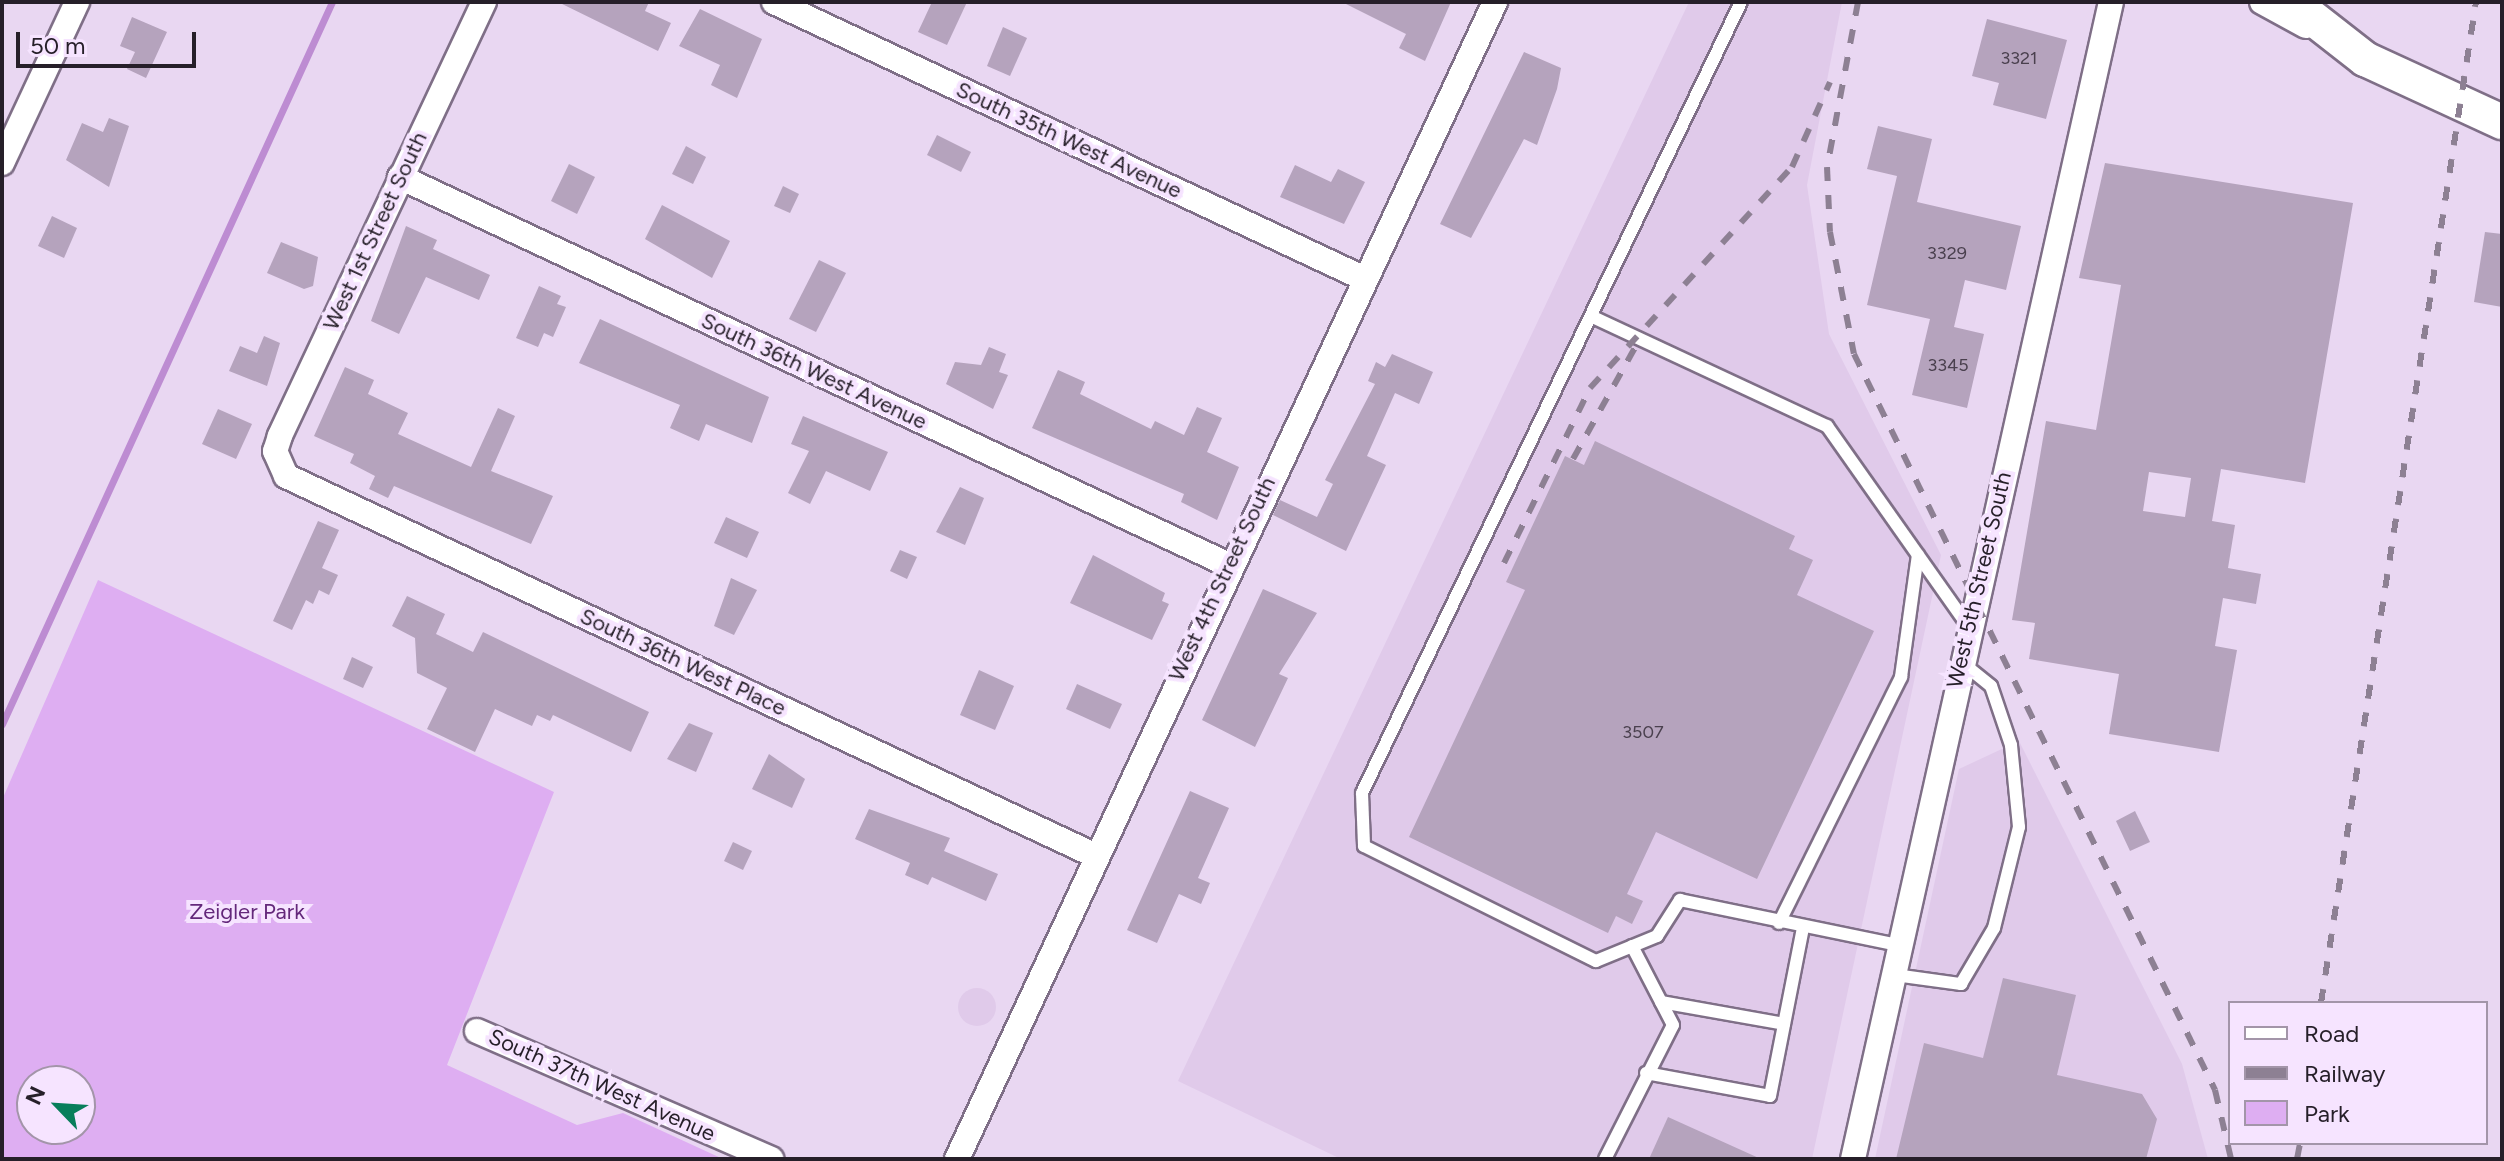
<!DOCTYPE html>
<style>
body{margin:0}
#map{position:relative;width:2504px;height:1161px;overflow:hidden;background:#e9d7f2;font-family:Figtree,sans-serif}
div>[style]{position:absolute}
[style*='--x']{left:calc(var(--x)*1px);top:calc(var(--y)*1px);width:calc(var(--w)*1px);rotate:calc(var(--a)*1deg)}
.built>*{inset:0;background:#e0caea}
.round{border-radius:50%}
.green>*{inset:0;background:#deaef2}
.stream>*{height:7px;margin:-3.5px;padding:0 3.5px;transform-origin:3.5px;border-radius:3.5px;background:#bd8cd2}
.building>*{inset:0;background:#b5a3bd}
.roads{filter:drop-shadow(2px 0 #7f6f87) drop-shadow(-2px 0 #7f6f87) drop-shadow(0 2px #7f6f87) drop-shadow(0 -2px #7f6f87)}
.service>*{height:12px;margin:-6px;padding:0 6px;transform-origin:6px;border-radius:6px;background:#fff}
.minor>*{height:24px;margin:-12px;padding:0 12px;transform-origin:12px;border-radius:12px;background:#fff}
.secondary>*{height:34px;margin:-17px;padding:0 17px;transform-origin:17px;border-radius:17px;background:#fff}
.rail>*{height:6px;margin-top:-3px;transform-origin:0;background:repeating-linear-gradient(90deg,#8d8093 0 14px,transparent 0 28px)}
span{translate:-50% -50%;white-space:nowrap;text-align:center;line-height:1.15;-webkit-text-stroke:8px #f6e4ff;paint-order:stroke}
.number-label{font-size:18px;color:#4a404e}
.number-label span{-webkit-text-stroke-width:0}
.street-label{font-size:22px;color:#261f29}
.park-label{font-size:22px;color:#64287b}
.frame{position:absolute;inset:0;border:4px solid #261f29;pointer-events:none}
.legend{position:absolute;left:2228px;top:1001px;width:260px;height:144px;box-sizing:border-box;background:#f6e4ff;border:2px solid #a395a9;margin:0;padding:10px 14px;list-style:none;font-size:24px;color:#261f29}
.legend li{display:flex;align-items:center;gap:16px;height:40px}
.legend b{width:40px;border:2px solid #a395a9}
.north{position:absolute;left:16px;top:1065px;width:80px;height:80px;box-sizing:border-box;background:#f6e4ff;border:2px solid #a395a9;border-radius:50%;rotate:295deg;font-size:22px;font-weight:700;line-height:32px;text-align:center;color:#261f29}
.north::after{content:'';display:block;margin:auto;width:28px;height:36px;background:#087e5b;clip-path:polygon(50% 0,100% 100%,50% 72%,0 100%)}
.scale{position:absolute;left:16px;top:32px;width:180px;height:36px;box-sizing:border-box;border:4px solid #261f29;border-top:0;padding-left:10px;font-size:24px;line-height:28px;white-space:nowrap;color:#261f29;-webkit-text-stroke:6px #f6e4ff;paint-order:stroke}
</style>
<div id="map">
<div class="built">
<div style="clip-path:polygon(1689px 2px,1842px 2px,1807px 185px,1829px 334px,1941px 555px,1812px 1159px,1341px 1159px,1178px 1081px)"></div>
<div style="clip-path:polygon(2019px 741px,2182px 1064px,2208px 1159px,1875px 1159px,1959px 769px)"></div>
<div class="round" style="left:958px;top:988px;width:38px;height:38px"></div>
</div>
<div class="green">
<div style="clip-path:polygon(evenodd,98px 580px,554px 792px,447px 1065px,577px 1125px,623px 1113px,723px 1159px,2px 1159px,2px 800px,98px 580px,32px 1081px,80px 1081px,80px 1129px,32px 1129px,32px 1081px)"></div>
</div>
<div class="stream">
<div style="--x:2;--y:724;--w:794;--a:-65.44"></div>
</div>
<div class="building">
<div style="clip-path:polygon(558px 2px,649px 2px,645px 11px,671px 23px,658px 51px)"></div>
<div style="clip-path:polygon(932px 2px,967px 2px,947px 45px,918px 32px)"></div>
<div style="clip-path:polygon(1342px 2px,1451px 2px,1425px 61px,1399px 48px,1406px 34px)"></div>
<div style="clip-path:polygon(700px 9px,762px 39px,737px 98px,711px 85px,720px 65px,679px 46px)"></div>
<div style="clip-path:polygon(132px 17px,167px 32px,146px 78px,127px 69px,135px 52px,120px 46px)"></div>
<div style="clip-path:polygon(1987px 19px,2067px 40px,2046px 119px,1993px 105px,1999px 83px,1972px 76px)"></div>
<div style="clip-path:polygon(1003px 27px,1027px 38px,1010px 76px,987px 66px)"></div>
<div style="clip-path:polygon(1524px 52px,1561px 68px,1557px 89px,1537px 145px,1524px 139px,1471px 238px,1440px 224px)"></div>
<div style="clip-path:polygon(109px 118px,129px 126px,109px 187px,66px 160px,82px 123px,103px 132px)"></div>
<div style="clip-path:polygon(1878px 126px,1932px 139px,1917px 202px,2021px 226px,2006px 290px,1965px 280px,1954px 327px,1984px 334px,1967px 408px,1912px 395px,1930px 319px,1867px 305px,1897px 176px,1867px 169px)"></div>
<div style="clip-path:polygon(937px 135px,971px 152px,961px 172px,927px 155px)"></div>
<div style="clip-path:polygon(686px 146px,706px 157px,693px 184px,672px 174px)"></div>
<div style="clip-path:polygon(evenodd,2105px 163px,2353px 203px,2305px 483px,2221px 469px,2212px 521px,2235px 525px,2228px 568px,2261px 574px,2256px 604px,2223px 598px,2215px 646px,2237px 650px,2219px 752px,2109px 734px,2119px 674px,2029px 659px,2035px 623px,2012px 620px,2046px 421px,2096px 430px,2121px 285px,2079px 278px,2105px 163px,2149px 472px,2191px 478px,2185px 517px,2143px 511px,2149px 472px)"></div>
<div style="clip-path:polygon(569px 164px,595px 177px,577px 214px,551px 201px)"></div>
<div style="clip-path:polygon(1295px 165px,1331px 182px,1338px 169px,1365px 182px,1344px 224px,1280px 197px)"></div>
<div style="clip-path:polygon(783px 186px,799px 194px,790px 213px,774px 206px)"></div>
<div style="clip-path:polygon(662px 205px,730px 241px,712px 278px,645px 239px)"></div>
<div style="clip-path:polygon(52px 216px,77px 228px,64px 258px,38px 246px)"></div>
<div style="clip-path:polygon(406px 226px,437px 240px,433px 249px,490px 275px,479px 300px,426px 277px,399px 334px,371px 321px)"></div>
<div style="clip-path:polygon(2485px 232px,2502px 234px,2502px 307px,2474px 302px)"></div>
<div style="clip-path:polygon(281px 242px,318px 257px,313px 286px,304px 289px,267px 273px)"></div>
<div style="clip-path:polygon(819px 260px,846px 273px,816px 332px,789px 319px)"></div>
<div style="clip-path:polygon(539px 286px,561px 296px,557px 304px,566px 307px,553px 337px,544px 333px,538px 347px,516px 338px)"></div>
<div style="clip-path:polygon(600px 319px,769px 397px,752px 443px,706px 424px,699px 441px,670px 428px,680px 405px,579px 363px)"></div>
<div style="clip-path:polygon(264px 336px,280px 343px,267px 386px,229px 371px,240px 346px,257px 353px)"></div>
<div style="clip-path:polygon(989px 347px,1006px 354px,999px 372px,1008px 375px,993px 409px,946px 384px,955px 362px,981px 365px)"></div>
<div style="clip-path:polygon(1392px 354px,1433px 372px,1419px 404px,1395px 393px,1367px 456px,1386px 465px,1346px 551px,1273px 515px,1280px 500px,1317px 517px,1333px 484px,1325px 480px,1375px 384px,1368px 381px,1376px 362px,1385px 367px)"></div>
<div style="clip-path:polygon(345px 367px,374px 380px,368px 394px,408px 413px,398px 434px,471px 467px,498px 408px,515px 416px,491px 471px,553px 496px,531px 544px,394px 486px,388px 498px,369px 489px,375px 476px,350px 463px,354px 454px,314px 436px)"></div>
<div style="clip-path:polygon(1058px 370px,1085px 382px,1080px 394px,1151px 429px,1155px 421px,1184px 435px,1197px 407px,1222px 418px,1207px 452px,1239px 467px,1217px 520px,1181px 502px,1184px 494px,1032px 428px)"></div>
<div style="clip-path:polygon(218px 409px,252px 424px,236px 459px,202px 444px)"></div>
<div style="clip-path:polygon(803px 416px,888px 452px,870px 491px,826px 471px,810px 504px,788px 493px,809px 451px,791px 444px)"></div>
<div style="clip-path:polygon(1595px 441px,1795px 536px,1789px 549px,1813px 560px,1797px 595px,1874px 631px,1757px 879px,1656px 832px,1627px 894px,1643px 901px,1632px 924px,1616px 916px,1608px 933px,1409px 837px,1525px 590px,1506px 582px,1565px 456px,1584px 465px)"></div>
<div style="clip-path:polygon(960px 487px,984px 498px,965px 545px,936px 532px)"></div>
<div style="clip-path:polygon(726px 517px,759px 532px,747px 558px,714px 543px)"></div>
<div style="clip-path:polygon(318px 521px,339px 530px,322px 568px,338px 575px,329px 595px,319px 590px,313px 604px,306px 600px,292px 630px,273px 621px)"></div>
<div style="clip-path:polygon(900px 550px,917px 557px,907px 579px,890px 571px)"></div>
<div style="clip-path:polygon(1093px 555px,1165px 593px,1162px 601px,1169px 604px,1152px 640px,1070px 603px)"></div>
<div style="clip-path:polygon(731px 578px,757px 590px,734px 635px,714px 626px)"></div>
<div style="clip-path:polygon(1263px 589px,1317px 613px,1279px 674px,1288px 678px,1255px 747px,1202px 720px)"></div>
<div style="clip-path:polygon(407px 596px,445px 614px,436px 634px,473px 652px,483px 632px,649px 712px,631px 752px,553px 715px,550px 721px,537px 715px,532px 726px,495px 709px,475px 752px,427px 729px,447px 688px,417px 673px,415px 638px,392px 626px)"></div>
<div style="clip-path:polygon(352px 657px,373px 667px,363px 688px,343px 679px)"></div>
<div style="clip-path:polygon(979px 670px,1014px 686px,995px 730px,960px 715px)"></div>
<div style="clip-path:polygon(1077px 684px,1122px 704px,1110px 729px,1066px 709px)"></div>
<div style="clip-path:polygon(689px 723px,713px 733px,696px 772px,667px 759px)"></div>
<div style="clip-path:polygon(769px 754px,805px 779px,792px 808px,752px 789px)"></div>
<div style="clip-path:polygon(1190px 791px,1229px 808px,1198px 878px,1210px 883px,1201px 904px,1179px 894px,1157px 943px,1127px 930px)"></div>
<div style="clip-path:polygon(869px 809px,950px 838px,944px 851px,998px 874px,986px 901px,932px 877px,928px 885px,905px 875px,910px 863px,855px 839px)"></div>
<div style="clip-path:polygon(2135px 811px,2150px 842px,2130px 851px,2116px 821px)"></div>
<div style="clip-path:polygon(733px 842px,752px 851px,743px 870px,724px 861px)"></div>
<div style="clip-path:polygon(2003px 978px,2076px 995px,2057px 1075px,2142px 1094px,2157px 1119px,2146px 1159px,1896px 1159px,1924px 1043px,1983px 1058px)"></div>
<div style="clip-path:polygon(1668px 1117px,1761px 1159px,1649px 1159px)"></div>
</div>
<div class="roads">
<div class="service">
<div style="--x:1741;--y:2;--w:877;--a:115.6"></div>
<div style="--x:1362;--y:793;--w:53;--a:87.8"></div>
<div style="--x:1364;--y:846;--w:259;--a:26.4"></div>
<div style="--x:1596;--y:961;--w:66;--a:-22.3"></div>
<div style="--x:1657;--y:936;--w:43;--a:-57.4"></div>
<div style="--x:1680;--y:900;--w:227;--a:11.7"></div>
<div style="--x:1595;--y:318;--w:256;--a:25"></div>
<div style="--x:1827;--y:426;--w:246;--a:54.8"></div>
<div style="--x:1779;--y:923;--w:275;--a:-63.6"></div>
<div style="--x:1901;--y:677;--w:123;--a:-82.1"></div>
<div style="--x:1895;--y:975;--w:67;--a:7.8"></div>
<div style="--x:1961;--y:984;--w:65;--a:-59.5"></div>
<div style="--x:1994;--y:928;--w:104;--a:-76.1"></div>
<div style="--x:2019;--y:827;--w:82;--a:-95.6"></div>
<div style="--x:2011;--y:745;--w:62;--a:-108.7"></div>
<div style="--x:1991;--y:686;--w:36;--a:-141"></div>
<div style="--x:1661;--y:1002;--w:125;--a:10.1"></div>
<div style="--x:1646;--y:1073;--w:126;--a:10.5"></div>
<div style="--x:1770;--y:1096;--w:171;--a:-78.9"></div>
<div style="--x:1605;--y:1159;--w:150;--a:-63.1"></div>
<div style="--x:1673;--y:1025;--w:89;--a:-117.4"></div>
</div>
<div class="minor">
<div style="--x:484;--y:2;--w:480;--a:115.2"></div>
<div style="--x:280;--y:436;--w:16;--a:108"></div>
<div style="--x:275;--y:451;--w:27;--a:66"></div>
<div style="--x:286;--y:476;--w:892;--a:25.13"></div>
<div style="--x:774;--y:2;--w:653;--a:25.11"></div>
<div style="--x:2262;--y:2;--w:50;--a:28.6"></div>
<div style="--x:2;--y:163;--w:178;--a:-65"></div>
<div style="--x:400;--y:177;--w:915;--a:25.08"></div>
<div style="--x:477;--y:1031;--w:321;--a:23.5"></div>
<div style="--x:957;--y:1159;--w:1276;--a:-65.06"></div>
<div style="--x:1853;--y:1159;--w:1185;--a:-77.43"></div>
</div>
<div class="secondary">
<div style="--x:2292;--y:2;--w:93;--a:38"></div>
<div style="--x:2365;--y:59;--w:151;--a:24.7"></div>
</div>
</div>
<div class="rail">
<div style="--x:1858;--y:2;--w:168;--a:100.6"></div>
<div style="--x:1827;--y:167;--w:65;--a:87.4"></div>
<div style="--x:1830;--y:232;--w:124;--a:78.9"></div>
<div style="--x:1854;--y:354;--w:820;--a:63.87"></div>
<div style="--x:2215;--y:1090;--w:71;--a:76.9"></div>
<div style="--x:1573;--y:459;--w:129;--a:-60.9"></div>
<div style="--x:1504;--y:563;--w:195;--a:-63.8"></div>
<div style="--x:1590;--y:388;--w:299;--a:-47.6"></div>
<div style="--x:1792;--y:167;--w:93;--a:-65.9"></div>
<div style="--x:2321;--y:1003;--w:1013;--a:-81.2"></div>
<div style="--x:2297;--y:1159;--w:16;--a:-79"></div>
</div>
<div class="number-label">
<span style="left:2019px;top:58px">3321</span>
<span style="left:1947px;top:253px">3329</span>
<span style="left:1948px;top:365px">3345</span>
<span style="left:1643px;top:732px">3507</span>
</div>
<div class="street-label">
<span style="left:1069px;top:140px;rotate:25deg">South 35th West Avenue</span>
<span style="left:375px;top:231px;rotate:-65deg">West 1st Street South</span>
<span style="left:814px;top:371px;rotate:25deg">South 36th West Avenue</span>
<span style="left:1222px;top:579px;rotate:-65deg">West 4th Street South</span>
<span style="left:1979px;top:580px;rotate:-77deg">West 5th Street South</span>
<span style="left:683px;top:662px;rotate:25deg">South 36th West Place</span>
<span style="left:602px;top:1085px;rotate:24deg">South 37th West Avenue</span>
</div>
<div class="park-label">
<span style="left:247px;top:912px">Zeigler Park</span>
</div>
<div class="frame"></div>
<ul class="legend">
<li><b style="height:10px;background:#fff"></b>Road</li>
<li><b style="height:10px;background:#8d8093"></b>Railway</li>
<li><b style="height:22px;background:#deaef2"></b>Park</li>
</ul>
<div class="north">N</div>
<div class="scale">50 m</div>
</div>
